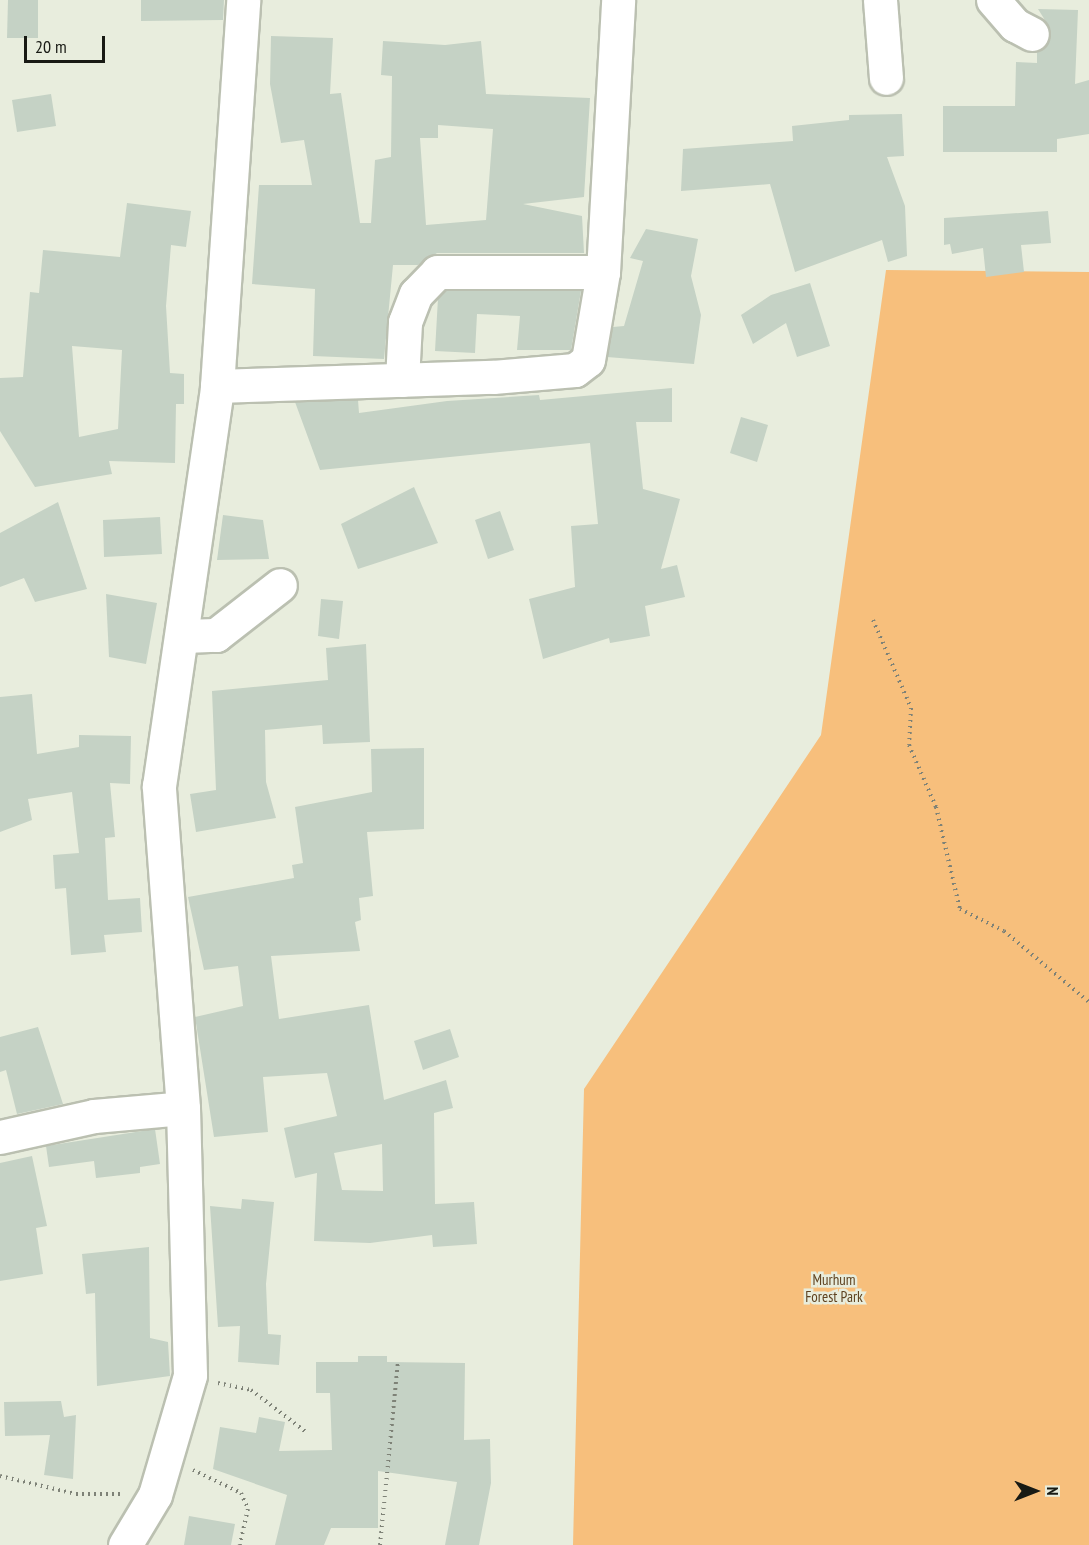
<!DOCTYPE html>
<style>
body{margin:0}
#map{position:relative;width:1089px;height:1545px;overflow:hidden;background:#e8eddd;font-family:"PT Sans Narrow",sans-serif}
div>[style]{position:absolute}
[style*='--x']{left:calc(var(--x)*1px);top:calc(var(--y)*1px);width:calc(var(--w)*1px);rotate:calc(var(--a)*1deg)}
.green>*{inset:0;background:#f7bf7c}
.building>*{inset:0;background:#c5d2c5}
.path>*{height:4px;margin-top:-2px;transform-origin:0;background:repeating-linear-gradient(90deg,#7e8277 0 1.5px,transparent 0 6px)}
.roads{filter:drop-shadow(2px 0 #bbc0b1) drop-shadow(-2px 0 #bbc0b1) drop-shadow(0 2px #bbc0b1) drop-shadow(0 -2px #bbc0b1)}
.minor>*{height:33px;margin:-16.5px;padding:0 16.5px;transform-origin:16.5px;border-radius:16.5px;background:#fff}
span{translate:-50% -50%;white-space:nowrap;text-align:center;line-height:1.15;-webkit-text-stroke:5px #e8eddd;paint-order:stroke}
.park-label{font-size:15px;color:#5f4321}
.north{position:absolute;left:1005px;top:1461px;width:60px;height:60px;-webkit-text-stroke:4px #e8eddd;paint-order:stroke;rotate:90deg;font-size:16px;font-weight:700;line-height:24px;text-align:center;color:#181a14}
.north::after{content:'';display:block;margin:auto;width:21px;height:27px;background:#181a14;clip-path:polygon(50% 0,100% 100%,50% 72%,0 100%)}
.scale{position:absolute;left:24px;top:36px;width:81px;height:27px;box-sizing:border-box;border:3px solid #181a14;border-top:0;padding-left:8px;font-size:18px;line-height:21px;white-space:nowrap;color:#181a14;-webkit-text-stroke:4px #e8eddd;paint-order:stroke}
</style>
<div id="map">
<div class="green">
<div style="clip-path:polygon(886px 270px,1089px 272px,1089px 1545px,573px 1545px,584px 1089px,821px 735px)"></div>
</div>
<div class="building">
<div style="clip-path:polygon(8px 0,38px 0,38px 38px,7px 38px)"></div>
<div style="clip-path:polygon(141px 0,224px 0,223px 20px,141px 21px)"></div>
<div style="clip-path:polygon(1038px 9px,1078px 10px,1075px 84px,1089px 80px,1089px 134px,1057px 139px,1057px 152px,943px 152px,943px 106px,1015px 106px,1016px 62px,1037px 63px,1037px 51px,1049px 42px,1048px 25px)"></div>
<div style="clip-path:polygon(evenodd,271px 36px,333px 38px,330px 94px,341px 93px,360px 223px,371px 223px,375px 160px,391px 157px,392px 76px,381px 75px,383px 41px,445px 45px,481px 41px,486px 94px,590px 98px,584px 197px,523px 204px,582px 216px,584px 253px,437px 253px,418px 265px,393px 265px,384px 359px,313px 356px,315px 289px,252px 284px,259px 185px,312px 185px,304px 140px,281px 143px,270px 84px,271px 36px,438px 125px,493px 129px,486px 220px,426px 225px,420px 138px,438px 138px,438px 125px)"></div>
<div style="clip-path:polygon(51px 94px,56px 126px,17px 132px,12px 100px)"></div>
<div style="clip-path:polygon(902px 114px,904px 156px,887px 157px,905px 206px,907px 256px,888px 262px,882px 240px,795px 272px,770px 184px,681px 191px,683px 149px,793px 141px,792px 126px,849px 120px,849px 115px)"></div>
<div style="clip-path:polygon(evenodd,127px 203px,191px 211px,186px 247px,171px 245px,166px 306px,170px 373px,184px 374px,184px 404px,176px 404px,175px 463px,109px 461px,112px 474px,35px 487px,0 431px,0 378px,23px 377px,30px 292px,39px 293px,43px 250px,120px 257px,127px 203px,72px 346px,122px 350px,118px 429px,79px 437px,72px 346px)"></div>
<div style="clip-path:polygon(1048px 211px,1051px 243px,1021px 245px,1024px 272px,986px 277px,983px 248px,952px 254px,950px 244px,944px 245px,944px 218px)"></div>
<div style="clip-path:polygon(646px 229px,698px 239px,691px 276px,701px 315px,694px 364px,607px 357px,613px 327px,624px 326px,643px 261px,630px 258px)"></div>
<div style="clip-path:polygon(810px 283px,830px 346px,797px 357px,786px 323px,753px 344px,741px 315px,771px 295px)"></div>
<div style="clip-path:polygon(445px 291px,581px 291px,571px 350px,517px 350px,520px 316px,477px 314px,475px 353px,435px 351px,438px 298px)"></div>
<div style="clip-path:polygon(672px 388px,672px 422px,636px 422px,643px 489px,680px 499px,661px 569px,677px 565px,685px 597px,645px 606px,650px 636px,610px 643px,609px 638px,543px 659px,529px 599px,575px 587px,571px 526px,598px 524px,590px 443px,320px 470px,295px 402px,358px 400px,359px 413px,447px 401px,539px 395px,540px 400px)"></div>
<div style="clip-path:polygon(741px 417px,768px 425px,757px 462px,730px 453px)"></div>
<div style="clip-path:polygon(414px 487px,438px 543px,358px 569px,341px 524px)"></div>
<div style="clip-path:polygon(58px 502px,87px 589px,35px 602px,24px 578px,0 587px,0 533px)"></div>
<div style="clip-path:polygon(500px 511px,514px 550px,488px 559px,475px 520px)"></div>
<div style="clip-path:polygon(223px 515px,263px 520px,269px 559px,217px 560px)"></div>
<div style="clip-path:polygon(160px 517px,162px 554px,104px 557px,103px 520px)"></div>
<div style="clip-path:polygon(106px 594px,157px 603px,146px 664px,109px 657px)"></div>
<div style="clip-path:polygon(321px 599px,343px 601px,339px 639px,318px 636px)"></div>
<div style="clip-path:polygon(366px 644px,370px 742px,323px 744px,322px 725px,265px 730px,266px 782px,276px 818px,196px 832px,190px 794px,216px 790px,212px 691px,328px 680px,326px 648px)"></div>
<div style="clip-path:polygon(32px 694px,37px 754px,79px 747px,79px 735px,131px 736px,130px 784px,110px 783px,115px 837px,105px 838px,108px 900px,140px 898px,142px 932px,104px 935px,106px 952px,71px 955px,66px 888px,55px 889px,53px 855px,79px 853px,72px 792px,28px 799px,32px 820px,0 832px,0 697px)"></div>
<div style="clip-path:polygon(evenodd,424px 748px,424px 829px,367px 832px,373px 896px,359px 898px,361px 920px,355px 922px,360px 951px,271px 956px,279px 1019px,369px 1005px,384px 1100px,446px 1080px,453px 1108px,434px 1113px,435px 1204px,474px 1202px,477px 1244px,433px 1247px,432px 1235px,370px 1243px,314px 1241px,317px 1173px,295px 1178px,284px 1128px,337px 1116px,327px 1073px,263px 1077px,268px 1132px,214px 1137px,195px 1017px,243px 1006px,238px 966px,204px 970px,188px 897px,294px 878px,292px 865px,303px 863px,295px 807px,372px 792px,371px 749px,424px 748px,382px 1144px,383px 1191px,342px 1190px,334px 1153px,382px 1144px)"></div>
<div style="clip-path:polygon(38px 1027px,63px 1104px,17px 1114px,6px 1070px,0 1072px,0 1037px)"></div>
<div style="clip-path:polygon(450px 1029px,459px 1057px,423px 1070px,414px 1041px)"></div>
<div style="clip-path:polygon(155px 1129px,160px 1164px,140px 1167px,140px 1173px,96px 1178px,94px 1161px,49px 1167px,46px 1146px)"></div>
<div style="clip-path:polygon(32px 1156px,47px 1226px,36px 1228px,43px 1274px,0 1281px,0 1163px)"></div>
<div style="clip-path:polygon(242px 1199px,274px 1202px,266px 1284px,268px 1334px,281px 1335px,279px 1365px,238px 1362px,240px 1326px,218px 1327px,210px 1206px,241px 1209px)"></div>
<div style="clip-path:polygon(149px 1247px,150px 1338px,168px 1342px,170px 1376px,97px 1386px,95px 1293px,86px 1294px,82px 1254px)"></div>
<div style="clip-path:polygon(358px 1356px,387px 1356px,387px 1362px,465px 1363px,464px 1440px,490px 1439px,491px 1483px,479px 1545px,445px 1545px,457px 1482px,378px 1471px,378px 1528px,331px 1528px,324px 1545px,275px 1545px,287px 1495px,213px 1469px,220px 1427px,256px 1433px,259px 1417px,285px 1422px,279px 1451px,332px 1450px,330px 1393px,316px 1393px,316px 1362px,358px 1362px)"></div>
<div style="clip-path:polygon(61px 1401px,64px 1417px,76px 1415px,73px 1479px,44px 1475px,50px 1435px,5px 1436px,4px 1402px)"></div>
<div style="clip-path:polygon(189px 1516px,235px 1524px,231px 1545px,184px 1545px)"></div>
</div>
<div class="path">
<div style="--x:873;--y:620;--w:96;--a:66.6"></div>
<div style="--x:911;--y:708;--w:37;--a:93"></div>
<div style="--x:909;--y:745;--w:68;--a:66.5"></div>
<div style="--x:936;--y:807;--w:105;--a:76.8"></div>
<div style="--x:960;--y:909;--w:49;--a:26.6"></div>
<div style="--x:1004;--y:931;--w:111;--a:39.9"></div>
<div style="--x:218;--y:1383;--w:34;--a:12"></div>
<div style="--x:251;--y:1390;--w:69;--a:37.4"></div>
<div style="--x:193;--y:1470;--w:53;--a:25.6"></div>
<div style="--x:241;--y:1493;--w:17;--a:66"></div>
<div style="--x:248;--y:1509;--w:37;--a:103"></div>
<div style="--x:0;--y:1476;--w:78;--a:13.3"></div>
<div style="--x:76;--y:1494;--w:45;--a:0"></div>
<div style="--x:380;--y:1545;--w:185;--a:-84.4"></div>
</div>
<div class="roads">
<div class="minor">
<div style="--x:880;--y:0;--w:78;--a:85.6"></div>
<div style="--x:993;--y:0;--w:33;--a:49"></div>
<div style="--x:1015;--y:25;--w:19;--a:28"></div>
<div style="--x:402;--y:380;--w:58;--a:-87"></div>
<div style="--x:405;--y:322;--w:30;--a:-69"></div>
<div style="--x:416;--y:294;--w:30;--a:-46"></div>
<div style="--x:437;--y:272;--w:166;--a:0"></div>
<div style="--x:217;--y:386;--w:276;--a:-1.9"></div>
<div style="--x:493;--y:377;--w:82;--a:-4.9"></div>
<div style="--x:575;--y:370;--w:16;--a:-38"></div>
<div style="--x:588;--y:360;--w:89;--a:-80.3"></div>
<div style="--x:603;--y:272;--w:272;--a:-86.8"></div>
<div style="--x:184;--y:636;--w:32;--a:-2"></div>
<div style="--x:216;--y:635;--w:81;--a:-38"></div>
<div style="--x:0;--y:1137;--w:96;--a:-12.6"></div>
<div style="--x:94;--y:1116;--w:89;--a:-5.1"></div>
<div style="--x:125;--y:1545;--w:58;--a:-59"></div>
<div style="--x:155;--y:1495;--w:125;--a:-73.7"></div>
<div style="--x:190;--y:1375;--w:267;--a:-91.5"></div>
<div style="--x:183;--y:1108;--w:323;--a:-94.3"></div>
<div style="--x:159;--y:786;--w:404;--a:-81.7"></div>
<div style="--x:217;--y:386;--w:387;--a:-86.1"></div>
</div>
</div>
<div class="park-label">
<span style="left:834px;top:1288px">Murhum<br>Forest Park</span>
</div>
<div class="north">N</div>
<div class="scale">20 m</div>
</div>
